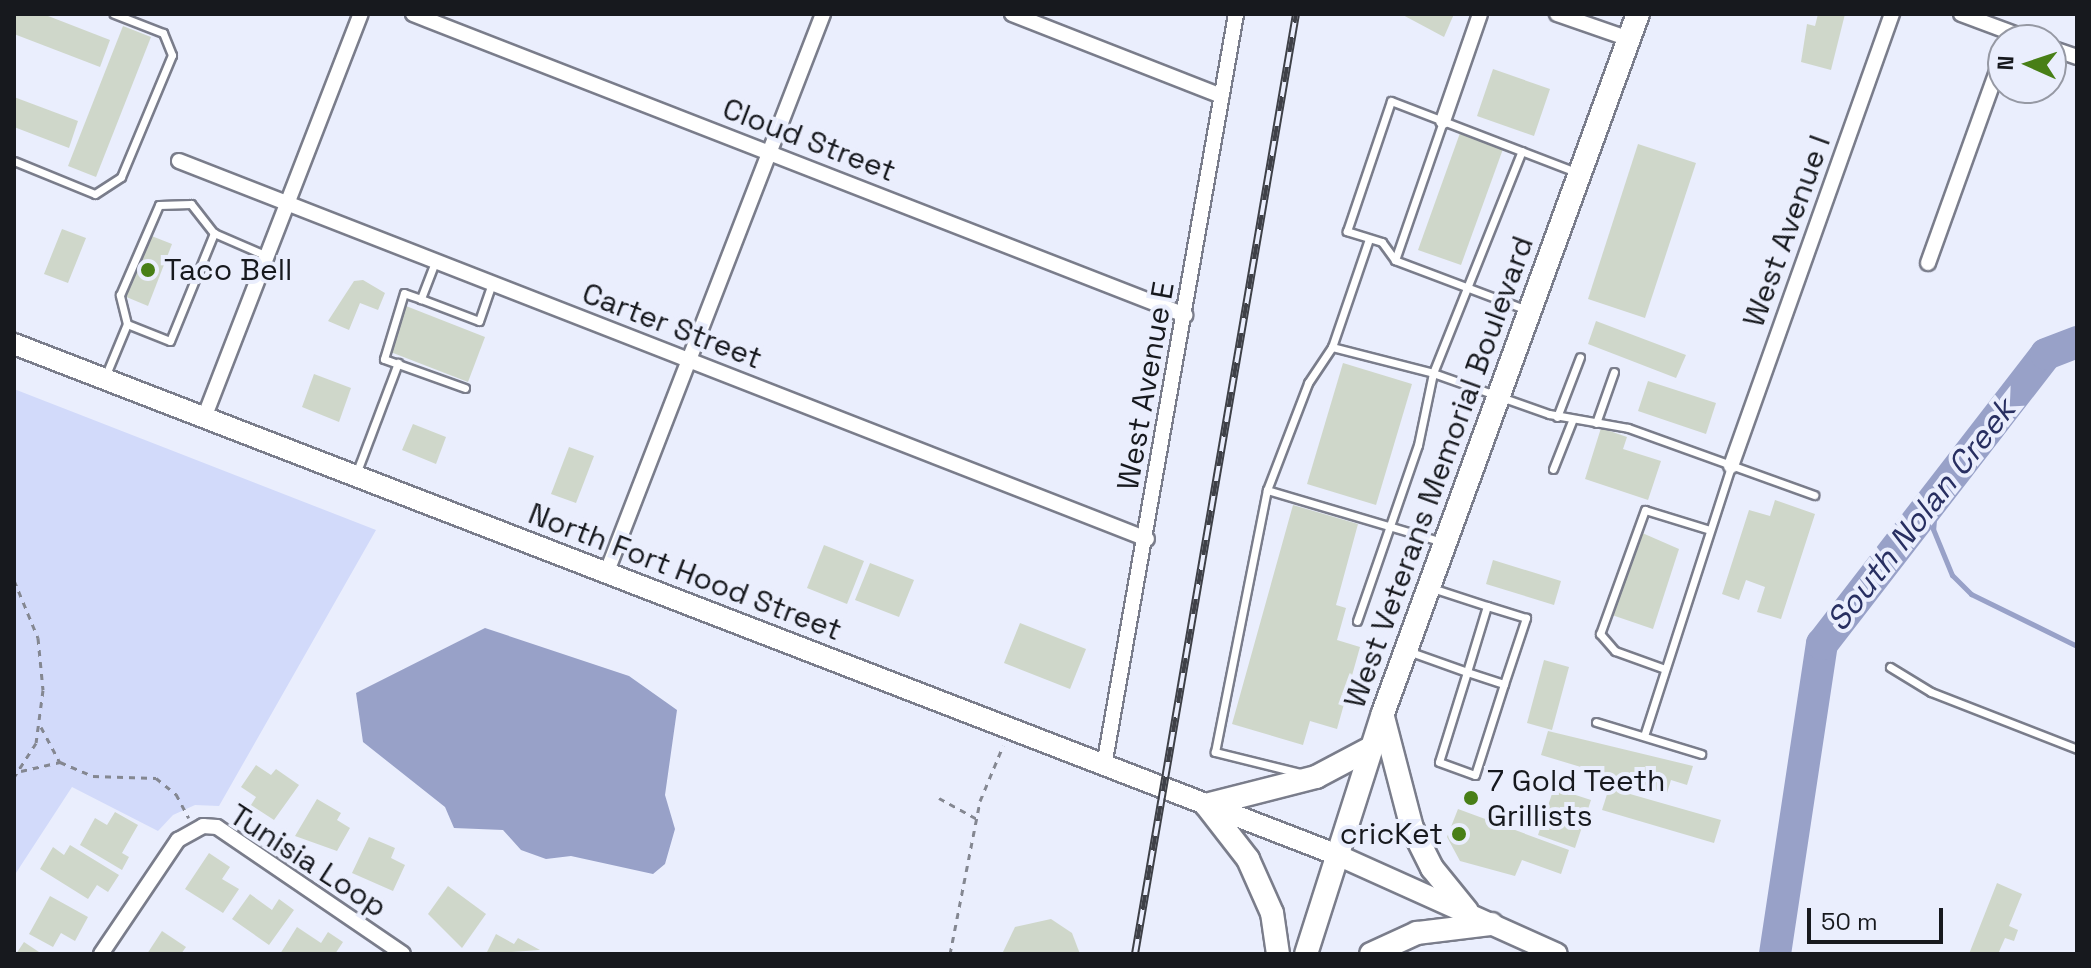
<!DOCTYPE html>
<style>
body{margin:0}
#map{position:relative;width:2091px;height:968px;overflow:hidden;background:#eaeefd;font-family:"Space Grotesk",sans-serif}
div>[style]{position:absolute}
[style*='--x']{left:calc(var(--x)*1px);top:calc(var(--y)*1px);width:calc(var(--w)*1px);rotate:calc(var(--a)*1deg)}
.green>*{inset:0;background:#d2dafa}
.water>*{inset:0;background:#98a1c8}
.stream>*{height:5px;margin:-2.5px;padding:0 2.5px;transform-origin:2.5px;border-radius:2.5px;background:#98a1c8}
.river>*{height:32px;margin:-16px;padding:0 16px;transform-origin:16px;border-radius:16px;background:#98a1c8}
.building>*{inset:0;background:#cfd7ca}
.path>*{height:3px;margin-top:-1.5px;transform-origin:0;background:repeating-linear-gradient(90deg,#848791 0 6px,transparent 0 12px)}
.roads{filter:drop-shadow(2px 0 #7a7d8b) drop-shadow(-2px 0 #7a7d8b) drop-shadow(0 2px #7a7d8b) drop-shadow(0 -2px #7a7d8b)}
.service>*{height:7px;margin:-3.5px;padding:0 3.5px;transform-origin:3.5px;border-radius:3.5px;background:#fff}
.minor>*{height:14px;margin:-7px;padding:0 7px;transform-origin:7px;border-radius:7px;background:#fff}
.secondary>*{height:20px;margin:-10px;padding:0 10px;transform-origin:10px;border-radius:10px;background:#fff}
.primary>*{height:22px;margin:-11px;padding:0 11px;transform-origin:11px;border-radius:11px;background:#fff}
.rail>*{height:8px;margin-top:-4px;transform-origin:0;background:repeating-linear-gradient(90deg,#eaeefd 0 15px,#3e4047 0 30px);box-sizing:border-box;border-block:2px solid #3e4047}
.dots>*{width:22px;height:22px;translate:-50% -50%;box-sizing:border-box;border:4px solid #eaeefd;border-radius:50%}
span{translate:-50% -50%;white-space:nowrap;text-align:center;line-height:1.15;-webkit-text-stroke:8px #eaeefd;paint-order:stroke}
.street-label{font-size:30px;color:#17191e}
.poi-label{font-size:30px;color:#17191e}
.left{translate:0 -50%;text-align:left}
.right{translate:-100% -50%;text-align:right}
.water-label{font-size:32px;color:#282f61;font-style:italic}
.frame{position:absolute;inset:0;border:16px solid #17191e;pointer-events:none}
.north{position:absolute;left:1987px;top:24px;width:80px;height:80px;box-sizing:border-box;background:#eaeefd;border:2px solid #9699a4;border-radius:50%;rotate:273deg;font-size:22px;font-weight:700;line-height:32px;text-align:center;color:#17191e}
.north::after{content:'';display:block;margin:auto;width:28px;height:36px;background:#487f17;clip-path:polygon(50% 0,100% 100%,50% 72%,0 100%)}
.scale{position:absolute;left:1807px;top:908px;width:136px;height:36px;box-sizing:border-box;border:4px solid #17191e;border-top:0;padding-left:10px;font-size:24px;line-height:28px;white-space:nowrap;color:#17191e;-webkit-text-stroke:6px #eaeefd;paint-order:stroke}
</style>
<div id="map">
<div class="green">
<div style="clip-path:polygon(14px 389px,376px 530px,219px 806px,195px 805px,173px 815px,158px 831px,72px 787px,14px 876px)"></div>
</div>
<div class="water">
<div style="clip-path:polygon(485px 628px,629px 676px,677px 710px,665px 795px,675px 829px,665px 864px,653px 874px,571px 856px,546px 859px,521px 850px,503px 830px,454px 828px,445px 807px,363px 742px,356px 693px)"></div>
</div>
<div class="stream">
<div style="--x:1936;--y:497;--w:32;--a:95"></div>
<div style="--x:1933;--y:529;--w:50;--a:67.6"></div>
<div style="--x:1952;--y:575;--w:27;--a:45"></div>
<div style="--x:1971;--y:594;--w:118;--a:26.1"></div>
</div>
<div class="river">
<div style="--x:1775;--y:954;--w:314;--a:-81.4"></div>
<div style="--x:1822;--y:644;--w:366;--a:-52.3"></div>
<div style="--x:2046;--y:354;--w:33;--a:-21"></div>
</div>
<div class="building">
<div style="clip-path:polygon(14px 14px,43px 14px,110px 40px,100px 67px,14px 34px)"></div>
<div style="clip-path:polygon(1401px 14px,1454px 14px,1444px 37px)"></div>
<div style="clip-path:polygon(1818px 14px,1845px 14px,1831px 70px,1801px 62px,1807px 24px,1815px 26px)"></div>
<div style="clip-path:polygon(123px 26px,151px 37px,96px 177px,68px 166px)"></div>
<div style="clip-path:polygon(1493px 69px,1550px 89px,1534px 136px,1477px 116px)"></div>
<div style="clip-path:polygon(14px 97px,78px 121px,69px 148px,14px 127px)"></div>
<div style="clip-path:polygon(1460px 133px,1503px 149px,1461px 265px,1418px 250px)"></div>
<div style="clip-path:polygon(1638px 144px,1696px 163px,1645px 318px,1588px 299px)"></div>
<div style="clip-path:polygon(62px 229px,86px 238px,68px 283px,44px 274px)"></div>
<div style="clip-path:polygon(149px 235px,172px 244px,148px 306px,124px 296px)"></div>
<div style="clip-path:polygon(363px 280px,385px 293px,378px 310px,360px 303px,349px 330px,328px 321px,354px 281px)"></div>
<div style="clip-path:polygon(406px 306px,485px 337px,468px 382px,388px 351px)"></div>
<div style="clip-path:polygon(1596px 321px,1686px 355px,1676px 378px,1588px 344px)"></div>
<div style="clip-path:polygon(1343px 363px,1412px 384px,1376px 505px,1307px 484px)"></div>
<div style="clip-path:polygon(314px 374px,351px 388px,339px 422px,302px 407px)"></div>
<div style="clip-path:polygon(1648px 381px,1716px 403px,1706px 434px,1638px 411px)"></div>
<div style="clip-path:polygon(413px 424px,446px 437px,436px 464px,402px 450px)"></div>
<div style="clip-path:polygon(1601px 428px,1627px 437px,1623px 449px,1661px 461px,1648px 500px,1585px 479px)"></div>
<div style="clip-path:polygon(569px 447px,594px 456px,576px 503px,551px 494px)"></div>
<div style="clip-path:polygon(1775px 500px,1815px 514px,1781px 619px,1757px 612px,1765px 587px,1746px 580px,1739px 600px,1722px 594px,1749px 510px,1770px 516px)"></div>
<div style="clip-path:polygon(1293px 505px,1358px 524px,1336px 605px,1346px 608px,1337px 640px,1360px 647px,1337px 729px,1310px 721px,1303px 745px,1232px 724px)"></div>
<div style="clip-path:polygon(1640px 532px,1679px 549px,1653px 629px,1612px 615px)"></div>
<div style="clip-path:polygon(824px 545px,864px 561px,847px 604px,807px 588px)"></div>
<div style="clip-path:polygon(1493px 560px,1561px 581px,1554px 605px,1486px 584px)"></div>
<div style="clip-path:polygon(870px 563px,914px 580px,899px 617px,855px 600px)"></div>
<div style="clip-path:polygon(1020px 623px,1086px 649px,1070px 689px,1004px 663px)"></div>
<div style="clip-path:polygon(1544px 660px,1569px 667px,1552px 730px,1527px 723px)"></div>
<div style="clip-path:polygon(1548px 731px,1693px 766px,1687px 785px,1671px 780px,1667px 793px,1541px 755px)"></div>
<div style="clip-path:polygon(256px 765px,271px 775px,276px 769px,299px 785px,274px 820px,251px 805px,256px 797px,241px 787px)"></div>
<div style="clip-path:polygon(1554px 788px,1591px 800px,1575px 848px,1538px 835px)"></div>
<div style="clip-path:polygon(1609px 788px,1721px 820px,1714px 843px,1602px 810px)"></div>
<div style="clip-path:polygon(317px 799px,341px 813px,337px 820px,350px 828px,337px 851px,295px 836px)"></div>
<div style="clip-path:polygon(1458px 809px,1569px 850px,1561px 874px,1522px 860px,1515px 876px,1460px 861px,1447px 837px)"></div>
<div style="clip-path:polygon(115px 812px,138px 825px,122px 853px,129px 857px,122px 870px,80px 845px,95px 818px,107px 825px)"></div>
<div style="clip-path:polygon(369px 837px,395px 848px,391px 858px,405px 865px,393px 891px,352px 873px)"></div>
<div style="clip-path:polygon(70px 845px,119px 875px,108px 892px,97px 885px,88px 899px,40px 869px,53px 847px,64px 855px)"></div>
<div style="clip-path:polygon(209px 853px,230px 867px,222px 879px,239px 889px,223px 913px,185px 889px)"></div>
<div style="clip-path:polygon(1997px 883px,2022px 894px,2009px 926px,2018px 930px,2014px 941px,2005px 938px,1998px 954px,1969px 954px)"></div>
<div style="clip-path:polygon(448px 886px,486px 914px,462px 948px,428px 914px)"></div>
<div style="clip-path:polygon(250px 894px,272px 910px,279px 899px,294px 910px,269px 945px,232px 919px)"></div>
<div style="clip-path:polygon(50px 896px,88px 917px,75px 941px,61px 933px,53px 947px,29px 934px)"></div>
<div style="clip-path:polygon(1051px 919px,1072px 933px,1080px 954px,1002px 954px,1015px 927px)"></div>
<div style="clip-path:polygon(297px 927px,321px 943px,328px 932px,343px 942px,335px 954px,280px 954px)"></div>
<div style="clip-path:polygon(162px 931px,186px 947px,181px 954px,147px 954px)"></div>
<div style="clip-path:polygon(496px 934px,514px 944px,518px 938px,540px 950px,486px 954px)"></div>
<div style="clip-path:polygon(24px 942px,42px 954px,16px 954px)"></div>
</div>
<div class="path">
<div style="--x:14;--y:580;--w:63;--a:67.5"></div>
<div style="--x:38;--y:638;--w:52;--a:84.5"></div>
<div style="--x:43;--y:690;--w:53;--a:97.5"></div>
<div style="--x:36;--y:743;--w:40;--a:122.9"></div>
<div style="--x:41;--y:727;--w:40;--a:62"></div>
<div style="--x:60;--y:762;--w:36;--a:23"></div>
<div style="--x:93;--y:776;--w:63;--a:1.8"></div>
<div style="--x:156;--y:778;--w:26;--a:39"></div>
<div style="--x:176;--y:794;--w:27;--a:62"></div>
<div style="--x:21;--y:771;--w:40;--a:-13"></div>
<div style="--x:939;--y:798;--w:43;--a:28.9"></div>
<div style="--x:950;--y:954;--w:156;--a:-78.9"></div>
<div style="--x:980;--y:801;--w:60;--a:-67.3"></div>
</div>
<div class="roads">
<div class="service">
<div style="--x:14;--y:161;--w:87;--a:22.2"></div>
<div style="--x:95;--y:194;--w:31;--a:-33"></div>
<div style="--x:121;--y:177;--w:132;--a:-67.3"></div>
<div style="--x:172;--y:55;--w:24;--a:-112"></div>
<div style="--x:163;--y:33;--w:53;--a:-158.8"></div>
<div style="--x:1395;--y:260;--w:147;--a:-70.9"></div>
<div style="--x:435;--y:262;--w:40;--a:111"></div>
<div style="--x:421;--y:299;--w:62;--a:20.8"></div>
<div style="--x:479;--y:321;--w:39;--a:-71"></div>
<div style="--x:421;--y:299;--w:18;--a:-161"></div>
<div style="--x:404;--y:293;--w:69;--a:106.9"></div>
<div style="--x:384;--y:359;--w:86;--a:19.7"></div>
<div style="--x:1527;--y:310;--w:141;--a:-159.3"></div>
<div style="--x:1395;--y:260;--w:22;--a:-126"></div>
<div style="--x:1382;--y:242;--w:37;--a:-163"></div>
<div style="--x:1347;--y:231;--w:137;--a:-71.3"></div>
<div style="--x:1391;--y:101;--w:198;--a:21"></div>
<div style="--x:127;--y:324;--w:30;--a:-104"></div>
<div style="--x:120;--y:295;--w:98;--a:-66.6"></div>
<div style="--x:159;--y:205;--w:32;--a:-2"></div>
<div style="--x:191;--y:204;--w:37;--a:52"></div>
<div style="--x:1332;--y:347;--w:104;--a:14.4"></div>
<div style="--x:1433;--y:373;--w:239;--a:-68.2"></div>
<div style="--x:105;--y:377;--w:57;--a:-67.5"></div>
<div style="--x:127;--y:324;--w:46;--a:21.6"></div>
<div style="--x:170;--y:341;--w:117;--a:-67.8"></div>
<div style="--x:214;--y:233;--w:58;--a:23.5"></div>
<div style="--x:1557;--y:417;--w:64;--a:-69"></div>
<div style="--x:1596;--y:423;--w:54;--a:-70.6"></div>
<div style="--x:1553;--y:469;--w:52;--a:-68.4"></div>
<div style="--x:356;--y:474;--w:119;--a:-69.3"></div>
<div style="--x:1267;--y:490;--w:115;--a:-69"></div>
<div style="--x:1308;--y:383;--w:43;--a:-56.3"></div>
<div style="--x:1332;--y:347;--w:114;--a:-71.1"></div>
<div style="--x:1432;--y:588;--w:58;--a:18.1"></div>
<div style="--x:1357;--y:621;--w:186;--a:-70.9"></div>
<div style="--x:1418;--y:445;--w:74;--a:-78.2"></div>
<div style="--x:1433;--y:373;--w:123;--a:19.5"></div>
<div style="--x:1549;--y:414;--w:80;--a:10"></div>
<div style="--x:1628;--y:428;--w:198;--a:19.8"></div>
<div style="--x:1408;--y:651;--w:63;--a:19.6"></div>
<div style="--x:1467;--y:672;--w:39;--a:18"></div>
<div style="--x:1504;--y:684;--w:70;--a:-71.6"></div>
<div style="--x:1526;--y:618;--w:41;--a:-162.9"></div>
<div style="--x:1487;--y:606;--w:69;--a:106.9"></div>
<div style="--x:1467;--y:672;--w:94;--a:107.3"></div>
<div style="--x:1439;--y:762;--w:38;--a:20"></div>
<div style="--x:1475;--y:775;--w:96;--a:-72.3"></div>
<div style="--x:1890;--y:667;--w:48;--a:31.4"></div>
<div style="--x:1931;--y:692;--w:157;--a:21.3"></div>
<div style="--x:1665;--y:669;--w:53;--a:-160.2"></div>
<div style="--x:1615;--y:651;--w:23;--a:-131"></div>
<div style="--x:1600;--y:634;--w:132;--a:-70.1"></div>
<div style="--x:1645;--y:510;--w:68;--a:17.1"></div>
<div style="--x:1596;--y:722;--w:110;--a:16.9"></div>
<div style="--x:1644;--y:736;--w:284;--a:-72.1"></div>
<div style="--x:1300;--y:773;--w:88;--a:-166.1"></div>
<div style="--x:1215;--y:752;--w:267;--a:-78.8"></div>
<div style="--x:1267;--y:490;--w:184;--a:16.5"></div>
</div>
<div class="minor">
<div style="--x:413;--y:14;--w:829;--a:21.3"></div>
<div style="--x:1012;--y:14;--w:225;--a:21.4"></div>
<div style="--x:1557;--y:14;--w:76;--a:19.1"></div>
<div style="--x:1961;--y:14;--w:75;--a:20.4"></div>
<div style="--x:2051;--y:48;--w:28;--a:19"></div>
<div style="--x:1443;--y:121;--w:113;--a:-70.9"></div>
<div style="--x:179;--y:161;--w:1039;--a:21.33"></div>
<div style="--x:1928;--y:263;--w:221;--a:-70.2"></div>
<div style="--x:204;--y:418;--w:433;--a:-68.8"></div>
<div style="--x:1731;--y:466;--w:480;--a:-70.4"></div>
<div style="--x:606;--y:574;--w:601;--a:-68.82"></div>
<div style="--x:1104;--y:766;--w:763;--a:-80.04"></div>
<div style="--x:101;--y:954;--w:138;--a:-56"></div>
<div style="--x:178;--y:840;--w:29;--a:-29"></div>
<div style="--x:203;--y:826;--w:14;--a:4"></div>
<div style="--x:217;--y:827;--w:225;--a:34.3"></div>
</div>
<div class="secondary">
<div style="--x:14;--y:344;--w:1416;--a:21.11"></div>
<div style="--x:1335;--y:854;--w:243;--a:24.2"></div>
</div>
<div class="primary">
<div style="--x:1383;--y:717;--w:115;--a:75.4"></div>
<div style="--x:1412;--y:828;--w:45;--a:63.4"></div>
<div style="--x:1432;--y:868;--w:55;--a:50.9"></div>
<div style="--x:1278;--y:954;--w:41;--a:-98.3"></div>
<div style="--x:1272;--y:913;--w:59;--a:-114"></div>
<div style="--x:1248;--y:859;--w:68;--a:-127.9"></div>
<div style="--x:1206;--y:805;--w:114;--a:-14.3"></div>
<div style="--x:1316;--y:777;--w:62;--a:-27.8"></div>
<div style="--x:1306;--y:954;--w:253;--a:-72.3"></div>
<div style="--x:1383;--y:713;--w:744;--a:-69.96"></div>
<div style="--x:1371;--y:954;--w:51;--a:-24.5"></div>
<div style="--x:1417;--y:933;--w:75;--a:-6.9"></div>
</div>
</div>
<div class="rail">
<div style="--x:1135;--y:954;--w:954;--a:-80.28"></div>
</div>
<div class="dots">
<div style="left:148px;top:270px;background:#487f17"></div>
<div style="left:1471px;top:798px;background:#487f17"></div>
<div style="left:1459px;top:834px;background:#487f17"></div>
</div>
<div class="street-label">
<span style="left:809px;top:140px;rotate:21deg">Cloud Street</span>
<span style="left:1787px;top:231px;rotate:-70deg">West Avenue I</span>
<span style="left:672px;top:326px;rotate:21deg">Carter Street</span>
<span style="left:1146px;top:386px;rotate:-80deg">West Avenue E</span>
<span style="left:1439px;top:472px;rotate:-70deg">West Veterans Memorial Boulevard</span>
<span style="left:685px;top:572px;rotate:21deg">North Fort Hood Street</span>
<span style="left:308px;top:861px;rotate:33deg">Tunisia Loop</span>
</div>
<div class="poi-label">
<span class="left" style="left:164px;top:270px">Taco Bell</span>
<span class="left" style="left:1487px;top:798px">7 Gold Teeth<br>Grillists</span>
<span class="right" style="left:1443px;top:834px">cricKet</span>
</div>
<div class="water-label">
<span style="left:1921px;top:515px;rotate:-52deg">South Nolan Creek</span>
</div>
<div class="frame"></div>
<div class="north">N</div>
<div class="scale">50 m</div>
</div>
